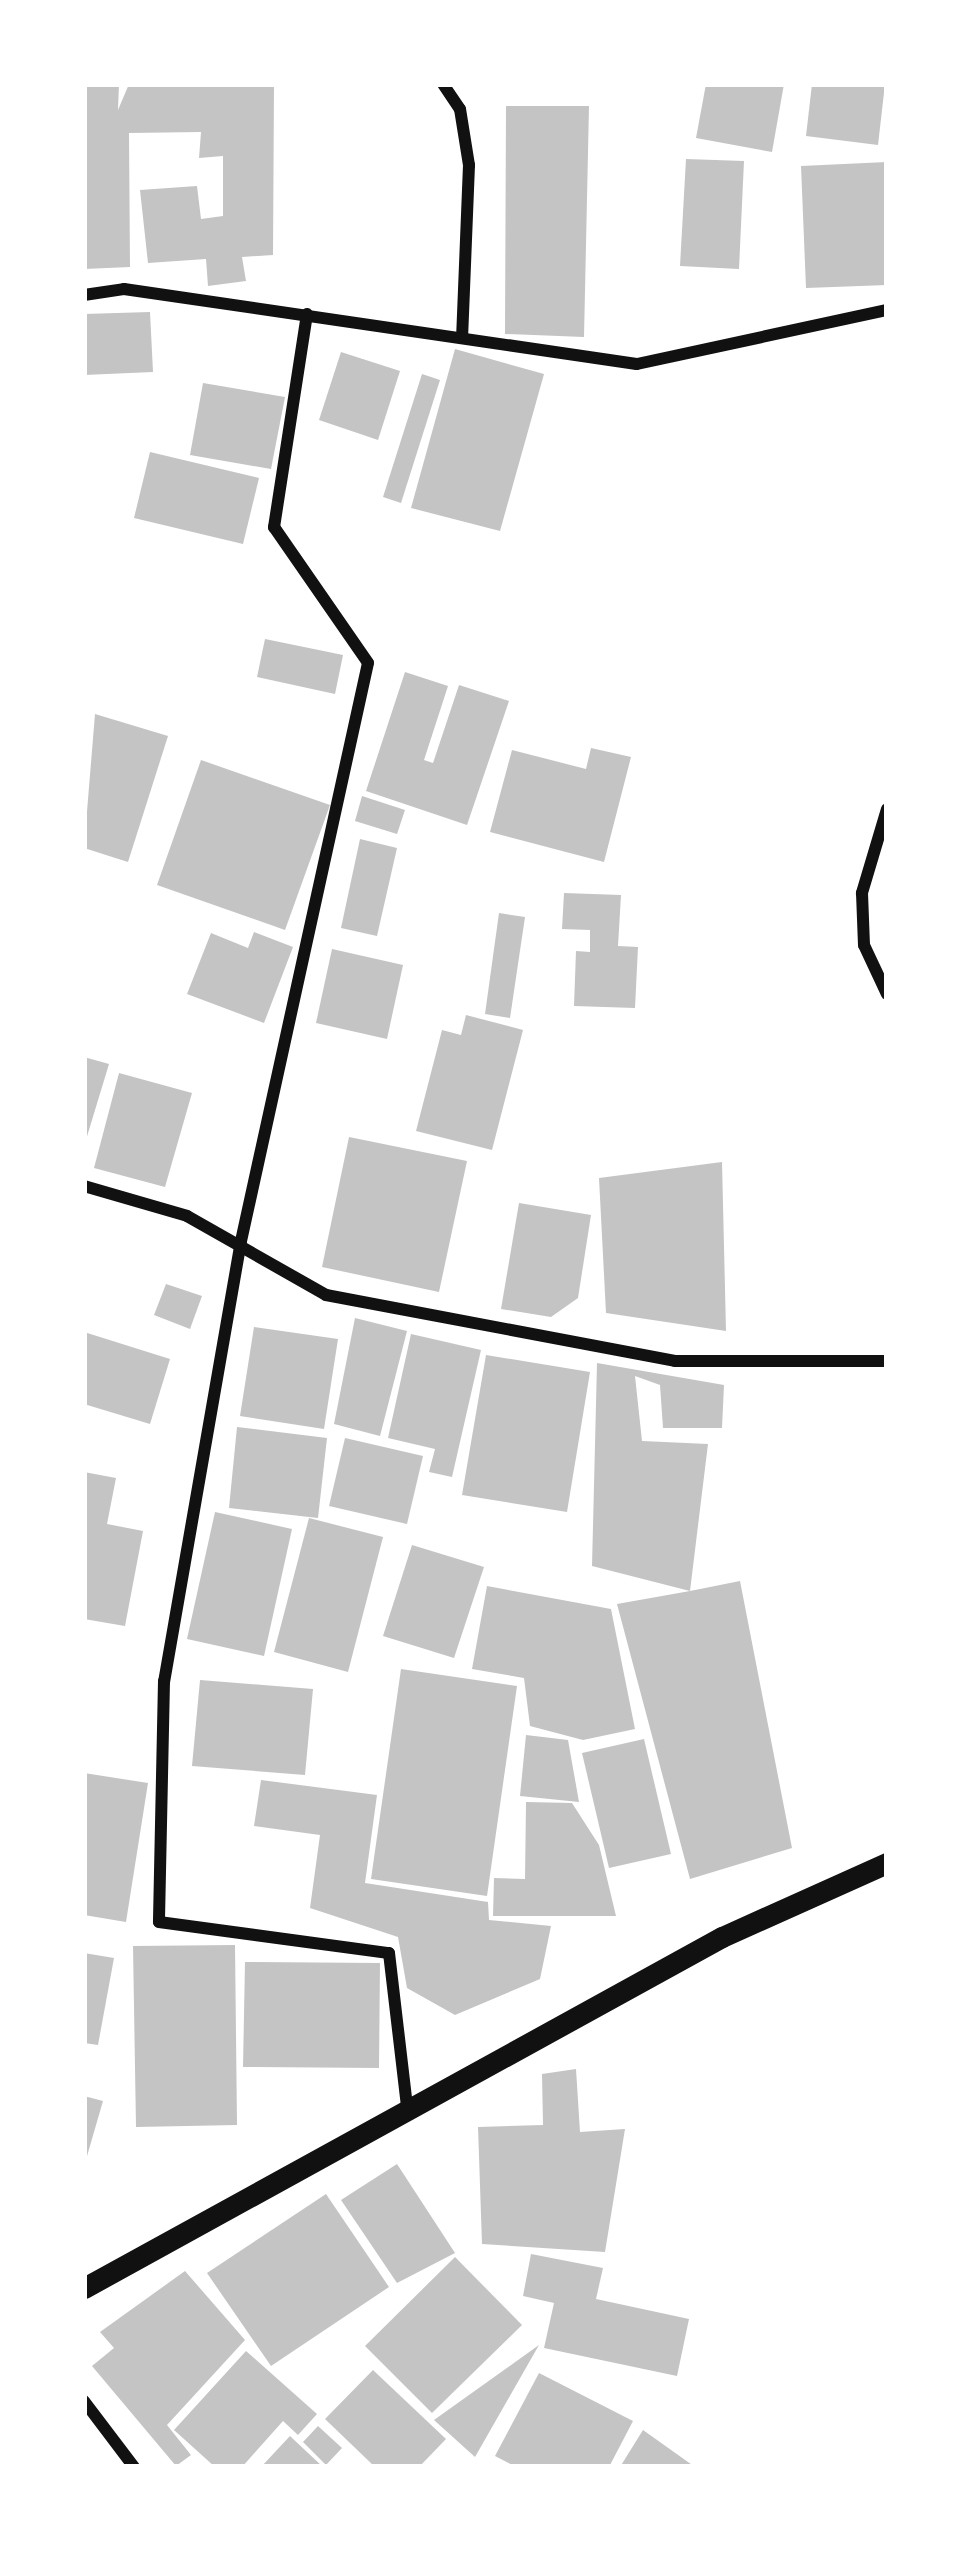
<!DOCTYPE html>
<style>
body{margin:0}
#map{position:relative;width:971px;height:2551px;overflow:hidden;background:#fff;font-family:Rubik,sans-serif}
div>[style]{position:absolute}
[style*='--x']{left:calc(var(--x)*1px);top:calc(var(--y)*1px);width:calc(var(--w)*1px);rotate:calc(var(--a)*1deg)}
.building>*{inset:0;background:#c4c4c4}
.minor>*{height:12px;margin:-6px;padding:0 6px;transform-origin:6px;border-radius:6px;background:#111}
.tertiary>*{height:21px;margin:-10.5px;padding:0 10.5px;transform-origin:10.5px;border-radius:10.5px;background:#111}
span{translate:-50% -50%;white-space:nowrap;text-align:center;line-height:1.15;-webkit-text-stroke:9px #fff;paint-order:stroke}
.frame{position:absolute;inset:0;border:87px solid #fff;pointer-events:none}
</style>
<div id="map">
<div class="building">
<div style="clip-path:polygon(84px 84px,119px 84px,118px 110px,129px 84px,274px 84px,273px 255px,242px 257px,246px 281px,208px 286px,206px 259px,148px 263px,140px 190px,197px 186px,201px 219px,223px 216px,223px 156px,199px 158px,201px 132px,129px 133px,130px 267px,84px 269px)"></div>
<div style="clip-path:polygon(706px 84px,784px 84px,772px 152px,696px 138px)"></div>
<div style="clip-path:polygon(812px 84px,885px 84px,878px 145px,806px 136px)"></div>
<div style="clip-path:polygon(506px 106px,589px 106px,584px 337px,505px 334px)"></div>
<div style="clip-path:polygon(686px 159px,744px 161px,739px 269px,680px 266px)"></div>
<div style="clip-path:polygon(887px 162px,887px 285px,806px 288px,801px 166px)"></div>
<div style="clip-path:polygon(150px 312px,153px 372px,84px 375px,84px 314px)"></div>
<div style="clip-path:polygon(455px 349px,544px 374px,500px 531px,411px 508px)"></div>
<div style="clip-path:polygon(341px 352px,400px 371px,378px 440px,319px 420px)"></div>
<div style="clip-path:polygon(422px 374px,440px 380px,401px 503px,383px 497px)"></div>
<div style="clip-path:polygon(203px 383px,285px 397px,271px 469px,190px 455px)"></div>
<div style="clip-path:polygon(150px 452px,259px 478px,243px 544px,134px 518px)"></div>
<div style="clip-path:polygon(265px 639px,343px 655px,335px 694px,257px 677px)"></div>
<div style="clip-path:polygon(405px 672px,448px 686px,424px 760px,433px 763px,459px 685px,509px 701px,467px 825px,366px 791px)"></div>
<div style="clip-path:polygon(95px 714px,168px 736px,128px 862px,84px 848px)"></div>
<div style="clip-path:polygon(591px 748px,631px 757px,604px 862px,490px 832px,512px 750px,586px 769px)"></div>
<div style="clip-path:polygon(201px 760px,330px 805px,285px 930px,157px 885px)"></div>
<div style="clip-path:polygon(362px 796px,405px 810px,397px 834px,355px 821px)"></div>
<div style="clip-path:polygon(360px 839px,397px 848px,377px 936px,341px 928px)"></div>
<div style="clip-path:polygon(564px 893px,621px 895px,618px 946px,638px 947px,635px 1008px,574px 1006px,576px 951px,590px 952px,590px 930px,562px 929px)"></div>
<div style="clip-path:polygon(499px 913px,525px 917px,510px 1018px,485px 1014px)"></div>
<div style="clip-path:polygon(254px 932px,293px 947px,264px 1023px,187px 994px,211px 933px,248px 948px)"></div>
<div style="clip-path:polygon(332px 949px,403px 965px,387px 1039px,316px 1023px)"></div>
<div style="clip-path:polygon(466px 1015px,523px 1030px,492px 1150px,416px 1131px,442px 1030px,461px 1035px)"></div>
<div style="clip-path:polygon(84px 1057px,109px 1064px,85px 1143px,84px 1143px)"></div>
<div style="clip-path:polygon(119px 1073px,192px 1093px,165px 1187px,94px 1168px)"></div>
<div style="clip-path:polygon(349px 1137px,467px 1161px,439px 1292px,322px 1267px)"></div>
<div style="clip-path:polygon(722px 1162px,726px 1331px,606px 1313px,599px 1178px)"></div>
<div style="clip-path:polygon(519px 1203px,591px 1215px,578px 1298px,551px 1317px,501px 1309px)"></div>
<div style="clip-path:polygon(166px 1284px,202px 1296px,190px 1329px,154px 1315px)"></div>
<div style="clip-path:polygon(355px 1318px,407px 1331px,380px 1436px,334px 1424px)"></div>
<div style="clip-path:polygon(254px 1327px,338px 1339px,324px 1429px,240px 1416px)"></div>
<div style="clip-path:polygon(84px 1332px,170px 1359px,150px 1424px,84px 1404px)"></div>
<div style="clip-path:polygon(411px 1334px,481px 1350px,452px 1477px,429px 1472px,435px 1449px,388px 1438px)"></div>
<div style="clip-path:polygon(486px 1355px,590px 1372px,567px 1512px,462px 1495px)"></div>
<div style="clip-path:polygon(597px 1363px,724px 1385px,722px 1428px,663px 1428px,660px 1385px,635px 1376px,642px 1441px,708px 1444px,690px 1591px,740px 1581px,792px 1848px,690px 1879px,617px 1604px,690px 1591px,592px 1566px)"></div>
<div style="clip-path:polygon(237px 1427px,327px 1438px,318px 1518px,229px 1508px)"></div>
<div style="clip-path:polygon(345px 1438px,423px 1456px,407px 1524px,329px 1506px)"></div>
<div style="clip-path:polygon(84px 1472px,116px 1478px,107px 1524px,143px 1531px,125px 1626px,84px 1619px)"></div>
<div style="clip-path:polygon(215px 1512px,292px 1529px,264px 1656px,187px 1639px)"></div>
<div style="clip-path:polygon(309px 1518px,383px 1537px,348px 1672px,274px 1652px)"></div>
<div style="clip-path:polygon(412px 1545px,484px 1567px,454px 1658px,383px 1636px)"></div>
<div style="clip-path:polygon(487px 1586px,611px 1609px,635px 1729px,583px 1740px,530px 1726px,524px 1678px,472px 1669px)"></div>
<div style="clip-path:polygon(401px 1669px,517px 1686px,487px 1896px,371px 1879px)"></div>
<div style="clip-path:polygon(200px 1680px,313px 1689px,305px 1775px,192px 1766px)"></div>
<div style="clip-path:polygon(526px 1735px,568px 1740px,579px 1802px,520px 1796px)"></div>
<div style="clip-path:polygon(644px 1739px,671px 1854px,609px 1868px,582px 1753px)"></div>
<div style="clip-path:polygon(84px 1773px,148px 1783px,126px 1922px,84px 1915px)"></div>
<div style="clip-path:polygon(261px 1780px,377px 1795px,365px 1883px,488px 1902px,489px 1920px,551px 1926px,540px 1979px,455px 2015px,407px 1988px,398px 1937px,310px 1908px,320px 1835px,254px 1826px)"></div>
<div style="clip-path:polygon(526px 1802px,572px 1803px,599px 1845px,616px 1916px,493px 1916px,494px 1878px,525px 1879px)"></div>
<div style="clip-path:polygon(235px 1945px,237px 2125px,136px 2127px,133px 1946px)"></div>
<div style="clip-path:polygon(84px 1953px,114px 1958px,98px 2045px,84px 2043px)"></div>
<div style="clip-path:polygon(245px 1962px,380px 1963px,379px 2068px,243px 2067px)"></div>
<div style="clip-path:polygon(576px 2069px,580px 2132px,625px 2129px,605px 2252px,482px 2244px,478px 2127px,543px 2125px,542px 2074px)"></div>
<div style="clip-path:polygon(84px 2096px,103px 2101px,85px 2163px,84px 2163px)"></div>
<div style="clip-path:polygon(397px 2164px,455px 2253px,397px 2283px,341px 2200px)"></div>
<div style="clip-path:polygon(326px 2194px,389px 2287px,271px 2366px,207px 2273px)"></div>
<div style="clip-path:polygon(531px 2254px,603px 2268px,596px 2299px,689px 2319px,677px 2376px,544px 2348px,554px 2303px,523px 2296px)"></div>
<div style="clip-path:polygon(455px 2257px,522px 2325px,432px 2413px,365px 2346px)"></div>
<div style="clip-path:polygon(185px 2271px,245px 2340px,167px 2425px,191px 2455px,176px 2466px,92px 2366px,114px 2348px,100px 2332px)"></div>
<div style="clip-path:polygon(539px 2345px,475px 2457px,434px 2420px)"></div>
<div style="clip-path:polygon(246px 2351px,317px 2414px,298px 2435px,283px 2421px,242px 2467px,215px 2467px,174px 2430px)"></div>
<div style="clip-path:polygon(373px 2370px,446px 2439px,419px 2467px,375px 2467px,325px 2419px)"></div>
<div style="clip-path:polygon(539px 2373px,633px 2421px,609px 2467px,516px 2467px,495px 2456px)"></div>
<div style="clip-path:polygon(318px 2426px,342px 2448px,326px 2465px,303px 2442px)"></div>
<div style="clip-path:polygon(643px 2430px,695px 2467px,620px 2467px)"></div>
<div style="clip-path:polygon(290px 2436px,323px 2467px,261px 2467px)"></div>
</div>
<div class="minor">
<div style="--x:443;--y:84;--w:30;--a:56"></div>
<div style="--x:460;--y:109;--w:57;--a:80.9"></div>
<div style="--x:469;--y:165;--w:171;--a:92.3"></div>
<div style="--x:84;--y:295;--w:40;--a:-8.5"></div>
<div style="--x:124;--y:289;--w:518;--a:8.32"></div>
<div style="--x:637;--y:364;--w:256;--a:-12.2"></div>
<div style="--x:307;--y:314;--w:216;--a:98.8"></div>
<div style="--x:274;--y:527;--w:165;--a:55.3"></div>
<div style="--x:368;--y:663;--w:592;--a:102.39"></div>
<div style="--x:241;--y:1241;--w:447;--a:99.9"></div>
<div style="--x:164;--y:1681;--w:241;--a:91.2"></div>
<div style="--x:159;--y:1922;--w:232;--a:7.7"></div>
<div style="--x:389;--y:1953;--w:155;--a:83.3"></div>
<div style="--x:887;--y:809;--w:88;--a:106.6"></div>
<div style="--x:862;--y:893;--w:52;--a:87.8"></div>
<div style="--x:864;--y:945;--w:54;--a:64.9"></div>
<div style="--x:84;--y:1186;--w:107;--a:16.2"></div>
<div style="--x:187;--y:1216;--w:160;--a:29.6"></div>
<div style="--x:326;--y:1295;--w:355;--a:10.7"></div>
<div style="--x:675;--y:1361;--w:212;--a:0"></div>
<div style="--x:84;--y:2401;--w:83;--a:52.9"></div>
</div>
<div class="tertiary">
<div style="--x:84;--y:2288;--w:728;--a:-28.82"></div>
<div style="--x:722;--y:1937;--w:181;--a:-24.2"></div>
</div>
<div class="frame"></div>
</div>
